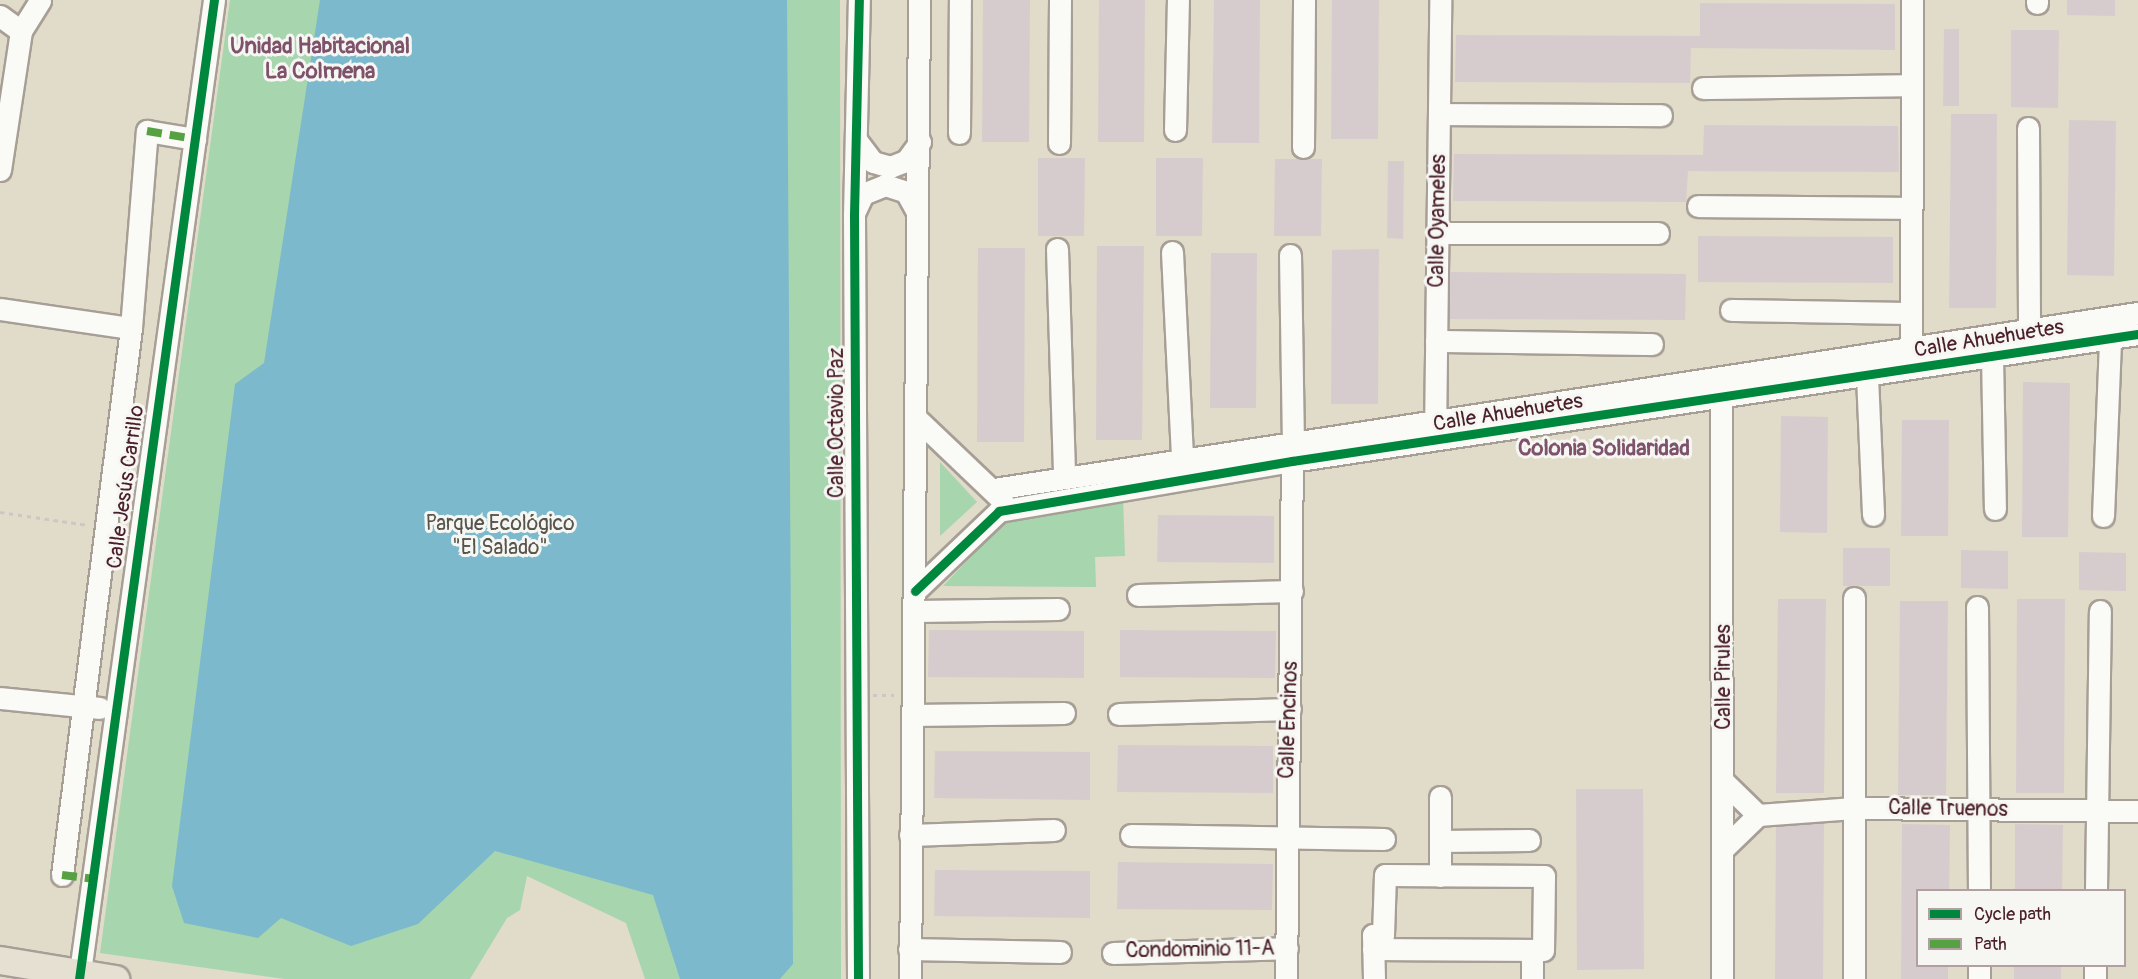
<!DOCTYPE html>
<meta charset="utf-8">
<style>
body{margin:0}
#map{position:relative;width:2138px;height:979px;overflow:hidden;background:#e1dbc9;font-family:Pangolin,sans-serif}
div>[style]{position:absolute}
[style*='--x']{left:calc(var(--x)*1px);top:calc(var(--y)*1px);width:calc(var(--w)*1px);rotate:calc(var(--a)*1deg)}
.green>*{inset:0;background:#a6d5ae}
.water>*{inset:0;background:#7cb9cc}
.building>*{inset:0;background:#d7cccd}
.path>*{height:3px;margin-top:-1.5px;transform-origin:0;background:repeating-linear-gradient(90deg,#ccc7c5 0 4.5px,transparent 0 9px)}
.roads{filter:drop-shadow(2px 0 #a79e95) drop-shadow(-2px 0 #a79e95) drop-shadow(0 2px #a79e95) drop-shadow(0 -2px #a79e95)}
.minor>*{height:21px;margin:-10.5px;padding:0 10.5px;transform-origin:10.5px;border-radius:10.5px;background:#fafaf7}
.major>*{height:27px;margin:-13.5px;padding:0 13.5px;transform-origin:13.5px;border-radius:13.5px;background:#e5e0d2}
.quiet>*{height:8px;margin-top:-4px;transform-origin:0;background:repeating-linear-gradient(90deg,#56a243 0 15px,transparent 0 23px)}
.cycleway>*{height:9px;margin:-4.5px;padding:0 4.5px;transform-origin:4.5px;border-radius:4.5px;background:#00873e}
span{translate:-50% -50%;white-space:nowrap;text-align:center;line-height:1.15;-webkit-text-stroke:6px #f6f6f2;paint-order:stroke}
.street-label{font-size:21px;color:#4a1f2b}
.park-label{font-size:21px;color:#57544b}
.neighbourhood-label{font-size:22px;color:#7d526a;font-weight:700}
.legend{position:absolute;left:1916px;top:889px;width:210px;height:78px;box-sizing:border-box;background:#f6f6f2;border:2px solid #b1a0a2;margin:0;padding:8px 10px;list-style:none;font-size:18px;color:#4a1f2b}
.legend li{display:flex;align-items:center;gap:12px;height:30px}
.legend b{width:30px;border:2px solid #b1a0a2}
</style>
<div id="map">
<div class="green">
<div style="clip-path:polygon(230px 0,840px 0,841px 979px,645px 979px,626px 923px,527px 876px,520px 910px,507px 918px,470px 979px,285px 979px,100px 953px)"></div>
<div style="clip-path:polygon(940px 462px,977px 502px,940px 536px)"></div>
<div style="clip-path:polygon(1123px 497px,1125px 556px,1095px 557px,1096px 587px,943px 586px,1011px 515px)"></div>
</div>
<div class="water">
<div style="clip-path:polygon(320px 0,787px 0,793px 964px,780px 979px,680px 979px,653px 895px,495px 851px,418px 924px,351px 946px,281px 918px,258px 938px,184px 923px,172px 886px,235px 384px,264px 363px)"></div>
</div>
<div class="building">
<div style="clip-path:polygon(983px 0,1030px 0,1029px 142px,982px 142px)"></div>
<div style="clip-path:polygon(1099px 0,1145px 0,1144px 142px,1098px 142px)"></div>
<div style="clip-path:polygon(1214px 0,1260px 0,1259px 143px,1212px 143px)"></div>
<div style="clip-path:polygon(1332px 0,1379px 0,1378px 139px,1331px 139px)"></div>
<div style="clip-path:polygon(2067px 0,2115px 0,2115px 16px,2067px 15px)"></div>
<div style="clip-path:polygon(1700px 3px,1895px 4px,1895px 50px,1691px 48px,1690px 83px,1455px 82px,1456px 35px,1700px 36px)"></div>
<div style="clip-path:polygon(1944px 29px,1959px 29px,1959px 106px,1943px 106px)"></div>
<div style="clip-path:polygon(2011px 30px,2059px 30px,2058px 108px,2011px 107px)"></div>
<div style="clip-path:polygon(1951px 114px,1997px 114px,1996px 308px,1949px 308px)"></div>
<div style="clip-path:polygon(2069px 120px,2116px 121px,2114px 276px,2067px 275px)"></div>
<div style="clip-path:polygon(1704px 125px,1898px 126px,1899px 172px,1688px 171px,1686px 202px,1453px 201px,1454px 154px,1703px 155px)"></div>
<div style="clip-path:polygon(1038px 158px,1085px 158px,1084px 236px,1038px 236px)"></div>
<div style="clip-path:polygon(1156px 158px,1203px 158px,1202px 236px,1156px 236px)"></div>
<div style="clip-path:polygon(1275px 159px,1322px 159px,1321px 236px,1274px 236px)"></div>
<div style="clip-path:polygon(1388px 161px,1404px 161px,1403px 239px,1387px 238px)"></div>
<div style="clip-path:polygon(1698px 236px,1893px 237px,1893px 283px,1698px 282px)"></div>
<div style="clip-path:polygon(1097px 246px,1144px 246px,1142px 440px,1096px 440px)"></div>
<div style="clip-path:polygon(978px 248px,1025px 248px,1024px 442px,977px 442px)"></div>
<div style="clip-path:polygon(1379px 249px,1378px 404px,1331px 404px,1332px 250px)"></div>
<div style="clip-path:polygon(1211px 253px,1257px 253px,1256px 408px,1210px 408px)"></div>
<div style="clip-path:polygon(1450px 272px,1686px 274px,1685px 320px,1450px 319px)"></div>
<div style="clip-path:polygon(2023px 382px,2070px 383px,2068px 537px,2022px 537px)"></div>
<div style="clip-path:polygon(1781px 416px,1828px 417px,1827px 533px,1780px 532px)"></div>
<div style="clip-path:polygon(1902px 420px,1949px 420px,1948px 536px,1901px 536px)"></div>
<div style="clip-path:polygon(1158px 515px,1274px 516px,1274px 563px,1157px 562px)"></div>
<div style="clip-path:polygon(1843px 548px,1890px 548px,1890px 586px,1843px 586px)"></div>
<div style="clip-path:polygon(1961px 550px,2008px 551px,2008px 589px,1961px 588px)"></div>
<div style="clip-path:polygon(2079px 552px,2126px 553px,2126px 591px,2079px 590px)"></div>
<div style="clip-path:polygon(1778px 599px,1826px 599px,1824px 793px,1776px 793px)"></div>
<div style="clip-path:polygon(2017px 599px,2065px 599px,2064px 793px,2016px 793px)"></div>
<div style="clip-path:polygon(1900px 601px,1948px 601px,1946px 795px,1898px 795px)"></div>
<div style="clip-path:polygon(929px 630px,1084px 631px,1084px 678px,928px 677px)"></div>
<div style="clip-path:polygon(1120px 630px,1276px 631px,1275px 678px,1120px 677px)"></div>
<div style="clip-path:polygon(1118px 745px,1273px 746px,1273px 793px,1117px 792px)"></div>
<div style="clip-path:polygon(935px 751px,1090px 752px,1090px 800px,934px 798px)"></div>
<div style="clip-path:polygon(1576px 789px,1643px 789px,1644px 969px,1577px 970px)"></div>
<div style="clip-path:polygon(1824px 823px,1823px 979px,1775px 979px,1776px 826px)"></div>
<div style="clip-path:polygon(1902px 824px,1950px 825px,1949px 891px,1917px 891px,1916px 966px,1948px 966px,1948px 979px,1901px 979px)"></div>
<div style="clip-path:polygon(2015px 824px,2063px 825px,2062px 891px,2015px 891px)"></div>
<div style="clip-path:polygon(1118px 862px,1273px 864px,1272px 910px,1117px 909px)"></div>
<div style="clip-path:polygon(935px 870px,1090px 871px,1090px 918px,934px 916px)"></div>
<div style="clip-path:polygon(2014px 966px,2061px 966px,2061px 979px,2014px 979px)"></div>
</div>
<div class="path">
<div style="--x:0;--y:512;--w:89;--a:8.4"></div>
<div style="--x:873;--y:695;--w:21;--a:0"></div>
</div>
<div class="roads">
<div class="minor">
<div style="--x:2037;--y:0;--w:3;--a:90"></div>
<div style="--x:0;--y:16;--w:26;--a:36"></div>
<div style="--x:1703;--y:88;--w:209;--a:-0.8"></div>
<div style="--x:1439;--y:114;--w:222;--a:0.3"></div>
<div style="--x:2028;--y:128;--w:198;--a:89.7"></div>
<div style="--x:1175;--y:130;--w:130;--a:-88.7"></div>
<div style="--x:959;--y:133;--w:133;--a:-89.6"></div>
<div style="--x:857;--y:141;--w:26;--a:53"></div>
<div style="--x:873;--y:162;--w:18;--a:16"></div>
<div style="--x:890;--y:167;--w:17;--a:-21"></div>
<div style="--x:906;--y:161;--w:24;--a:-54"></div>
<div style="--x:1059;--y:143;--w:143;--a:-89.6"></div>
<div style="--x:1303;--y:147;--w:147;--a:-89.6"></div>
<div style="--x:0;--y:170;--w:141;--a:-81.4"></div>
<div style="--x:21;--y:31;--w:36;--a:-58"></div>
<div style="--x:1698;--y:206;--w:213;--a:0.5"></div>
<div style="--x:855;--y:211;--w:19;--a:-65"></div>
<div style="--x:863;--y:194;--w:24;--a:-22"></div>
<div style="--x:885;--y:185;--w:22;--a:18"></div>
<div style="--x:906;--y:192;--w:23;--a:61"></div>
<div style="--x:1438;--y:233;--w:220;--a:0"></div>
<div style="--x:1057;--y:249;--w:228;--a:88.2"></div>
<div style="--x:1172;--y:252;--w:206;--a:87.2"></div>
<div style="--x:1290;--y:255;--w:190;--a:89.1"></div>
<div style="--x:0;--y:309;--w:132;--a:8.3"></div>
<div style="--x:1731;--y:310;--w:180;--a:1"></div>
<div style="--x:1436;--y:341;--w:216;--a:0.8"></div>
<div style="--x:1992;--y:356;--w:153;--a:88.9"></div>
<div style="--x:1911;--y:357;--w:357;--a:-89.8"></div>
<div style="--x:1867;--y:376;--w:139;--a:87.5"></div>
<div style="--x:1721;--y:383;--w:596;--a:89.9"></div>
<div style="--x:916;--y:418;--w:119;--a:43.6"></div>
<div style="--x:1435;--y:436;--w:436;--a:-89.3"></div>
<div style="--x:994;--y:489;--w:1157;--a:-8.75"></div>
<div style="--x:2103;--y:516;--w:178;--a:-87.7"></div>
<div style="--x:915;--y:591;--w:116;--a:-43.6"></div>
<div style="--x:999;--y:511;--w:297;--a:-9.7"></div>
<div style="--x:1292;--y:461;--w:855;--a:-8.54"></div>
<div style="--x:1138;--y:595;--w:154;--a:-1.5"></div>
<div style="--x:1854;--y:598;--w:381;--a:90"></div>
<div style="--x:1977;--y:607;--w:283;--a:89.6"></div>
<div style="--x:915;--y:611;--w:143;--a:-0.8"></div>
<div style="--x:0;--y:698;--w:100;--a:5.7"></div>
<div style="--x:1119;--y:714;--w:171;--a:-1.7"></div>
<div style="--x:912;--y:715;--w:152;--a:-0.8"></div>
<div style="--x:1723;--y:781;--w:49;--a:44.2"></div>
<div style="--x:1440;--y:797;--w:79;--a:90"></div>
<div style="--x:910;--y:835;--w:144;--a:-2"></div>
<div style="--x:1131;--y:835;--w:253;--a:0.9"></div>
<div style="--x:1440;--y:841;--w:89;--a:-0.6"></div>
<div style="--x:1722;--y:850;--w:50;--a:-44.2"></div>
<div style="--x:1758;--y:815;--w:96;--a:-4.2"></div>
<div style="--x:1854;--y:808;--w:284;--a:0.6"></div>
<div style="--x:62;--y:875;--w:551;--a:-82.81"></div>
<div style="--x:131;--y:328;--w:198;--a:-85.4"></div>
<div style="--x:147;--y:131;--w:49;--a:9.5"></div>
<div style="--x:2096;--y:890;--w:279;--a:-89.2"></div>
<div style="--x:909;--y:949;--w:151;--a:1.1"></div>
<div style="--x:1373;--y:949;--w:170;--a:0.3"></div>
<div style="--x:1543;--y:950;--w:74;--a:-89.2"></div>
<div style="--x:1544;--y:876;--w:159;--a:-179.6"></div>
<div style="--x:1385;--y:875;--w:60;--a:91.9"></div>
<div style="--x:1383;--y:935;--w:10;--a:180"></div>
<div style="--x:1373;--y:935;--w:44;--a:88.7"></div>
<div style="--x:1113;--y:953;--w:174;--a:-1.6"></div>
<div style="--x:1979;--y:966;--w:13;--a:90"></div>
<div style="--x:79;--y:979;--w:988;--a:-82.15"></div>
<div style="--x:858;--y:979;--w:764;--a:-90.3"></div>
<div style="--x:854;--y:215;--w:215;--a:-88.7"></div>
<div style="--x:910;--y:979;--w:979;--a:-89.47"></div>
<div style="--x:1286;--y:979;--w:518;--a:-89.34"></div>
<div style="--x:1532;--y:979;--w:29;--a:-90"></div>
<div style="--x:2095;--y:979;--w:13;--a:-90"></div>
</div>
<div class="major">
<div style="--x:0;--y:960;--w:117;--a:9.4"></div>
</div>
</div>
<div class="quiet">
<div style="--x:147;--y:131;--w:49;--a:9.5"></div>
<div style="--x:62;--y:875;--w:31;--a:7"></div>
</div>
<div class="cycleway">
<div style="--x:915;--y:591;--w:116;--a:-43.6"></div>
<div style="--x:999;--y:511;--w:297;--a:-9.7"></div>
<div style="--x:1292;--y:461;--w:855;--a:-8.54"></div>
<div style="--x:79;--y:979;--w:988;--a:-82.15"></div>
<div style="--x:858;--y:979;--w:764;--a:-90.3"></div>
<div style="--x:854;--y:215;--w:215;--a:-88.7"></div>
</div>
<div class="street-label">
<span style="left:1438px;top:221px;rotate:-89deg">Calle Oyameles</span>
<span style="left:1989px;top:339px;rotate:-9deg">Calle Ahuehuetes</span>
<span style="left:1508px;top:413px;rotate:-9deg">Calle Ahuehuetes</span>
<span style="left:837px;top:423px;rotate:-90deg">Calle Octavio Paz</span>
<span style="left:126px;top:487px;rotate:-82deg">Calle Jesús Carrillo</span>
<span style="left:1724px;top:677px;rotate:-90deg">Calle Pirules</span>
<span style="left:1289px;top:720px;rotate:-88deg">Calle Encinos</span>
<span style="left:1948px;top:809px;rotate:1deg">Calle Truenos</span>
<span style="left:1200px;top:950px;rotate:-1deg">Condominio 11-A</span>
</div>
<div class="park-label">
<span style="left:500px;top:536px">Parque Ecológico<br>"El Salado"</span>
</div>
<div class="neighbourhood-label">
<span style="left:320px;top:59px">Unidad Habitacional<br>La Colmena</span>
<span style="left:1604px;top:449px">Colonia Solidaridad</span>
</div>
<ul class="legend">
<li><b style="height:8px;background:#00873e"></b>Cycle path</li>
<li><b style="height:8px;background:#56a243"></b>Path</li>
</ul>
</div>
